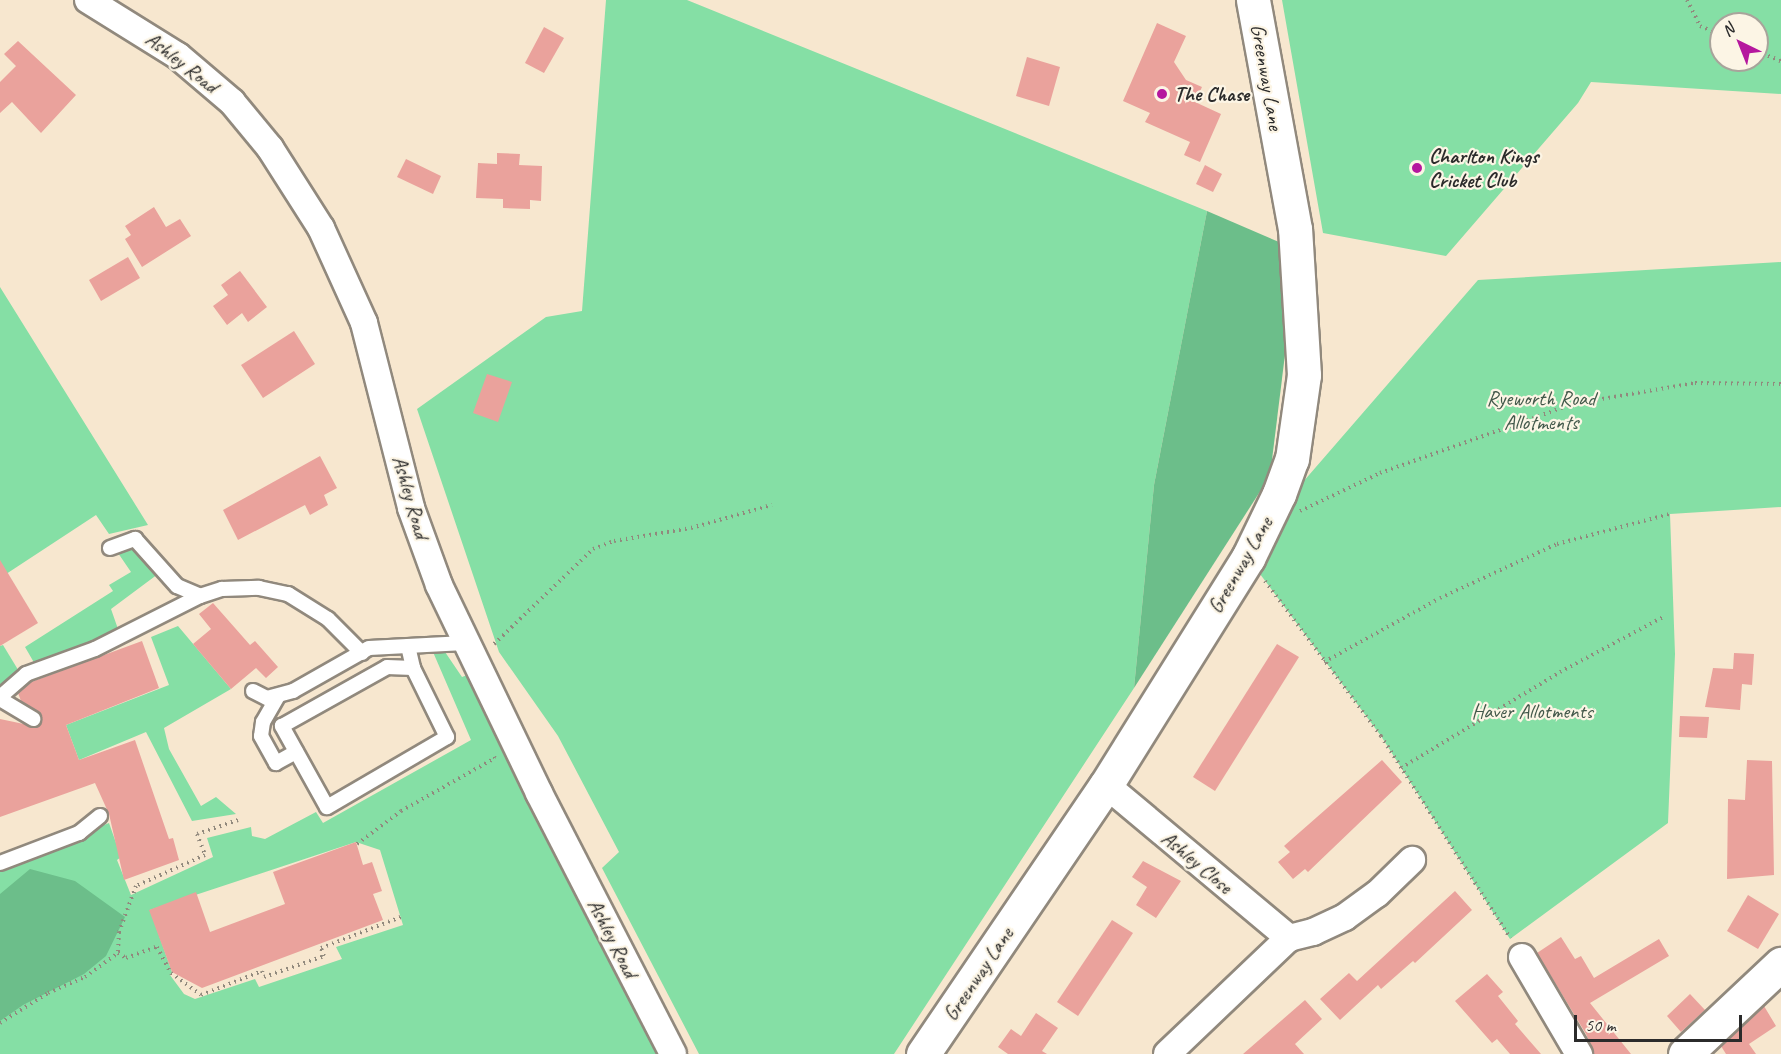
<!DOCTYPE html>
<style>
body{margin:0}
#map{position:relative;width:1781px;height:1054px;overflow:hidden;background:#f7e7cf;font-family:Caveat,sans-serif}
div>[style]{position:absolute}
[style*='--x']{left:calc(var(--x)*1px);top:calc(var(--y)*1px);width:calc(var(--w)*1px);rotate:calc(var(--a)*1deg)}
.green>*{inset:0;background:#85dfa5}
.forest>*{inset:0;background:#6cbe8a}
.building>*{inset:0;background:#eaa29c}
.path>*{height:4px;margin-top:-2px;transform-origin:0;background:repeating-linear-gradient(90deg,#91897d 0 1.5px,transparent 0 6px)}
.roads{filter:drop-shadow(2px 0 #91897d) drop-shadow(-2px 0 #91897d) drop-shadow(0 2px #91897d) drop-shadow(0 -2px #91897d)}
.lane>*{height:14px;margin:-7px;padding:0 7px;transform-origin:7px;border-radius:7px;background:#fff}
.street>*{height:26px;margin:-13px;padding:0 13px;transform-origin:13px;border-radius:13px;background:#fff}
.secondary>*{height:33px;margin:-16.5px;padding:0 16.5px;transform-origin:16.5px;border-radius:16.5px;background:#fff}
.dots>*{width:16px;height:16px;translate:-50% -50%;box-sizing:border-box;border:3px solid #fcf5e5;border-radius:50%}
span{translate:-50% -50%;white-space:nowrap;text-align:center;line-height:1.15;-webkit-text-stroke:4.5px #fcf5e5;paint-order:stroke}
.street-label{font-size:21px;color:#2b2b2b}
.poi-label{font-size:21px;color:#2b2b2b;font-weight:700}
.left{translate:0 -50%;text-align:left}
.park-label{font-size:21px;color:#42584a}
.north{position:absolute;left:1709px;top:12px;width:60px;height:60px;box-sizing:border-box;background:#fcf5e5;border:2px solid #a8a49b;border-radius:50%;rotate:317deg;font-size:16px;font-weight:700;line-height:24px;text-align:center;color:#2b2b2b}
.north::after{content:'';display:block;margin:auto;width:21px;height:27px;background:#b5179e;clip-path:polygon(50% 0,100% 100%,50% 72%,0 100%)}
.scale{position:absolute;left:1574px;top:1015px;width:168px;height:27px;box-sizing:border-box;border:3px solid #2b2b2b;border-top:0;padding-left:8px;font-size:18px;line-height:21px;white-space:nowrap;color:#2b2b2b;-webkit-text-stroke:4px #fcf5e5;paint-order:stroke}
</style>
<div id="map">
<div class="green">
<div style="clip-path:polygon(606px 0,687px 0,1207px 211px,1154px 485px,1134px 688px,894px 1054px,699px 1054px,602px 868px,619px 852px,558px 736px,499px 652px,417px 409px,546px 317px,582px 311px)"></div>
<div style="clip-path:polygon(evenodd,1282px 0,1781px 0,1781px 94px,1591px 82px,1578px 103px,1446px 256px,1323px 233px,1282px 0,1721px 24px,1757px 24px,1757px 60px,1721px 60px,1721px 24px)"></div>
<div style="clip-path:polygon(1781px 262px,1781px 507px,1670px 514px,1675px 654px,1668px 823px,1510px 939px,1381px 736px,1248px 558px,1264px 527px,1478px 280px)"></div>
<div style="clip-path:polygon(0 287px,148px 525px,109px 534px,96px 515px,0 578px)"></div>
<div style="clip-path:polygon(133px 547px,158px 574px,111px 609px,118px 629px,36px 666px,25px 647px,113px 591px,109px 585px,131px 572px,118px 553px)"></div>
<div style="clip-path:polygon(178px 626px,231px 689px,164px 728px,169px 749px,201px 806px,216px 797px,236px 814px,192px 821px,146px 732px,79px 760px,66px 725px,169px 685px,151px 637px)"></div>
<div style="clip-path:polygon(3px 645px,20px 673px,0 689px,0 646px)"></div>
<div style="clip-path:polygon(evenodd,443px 649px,462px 677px,475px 672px,669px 1054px,0 1054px,0 867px,109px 823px,121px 857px,117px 860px,131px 895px,213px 857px,207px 838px,251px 827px,252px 836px,265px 839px,316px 812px,323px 823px,471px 740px,433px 652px,443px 649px,356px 842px,380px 850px,403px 925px,336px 947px,342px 959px,259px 987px,255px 979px,195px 999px,184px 994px,170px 975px,172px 972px,150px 910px,356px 842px)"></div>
</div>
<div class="forest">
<div style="clip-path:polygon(1207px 211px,1279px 242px,1289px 322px,1270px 476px,1134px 688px,1154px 485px)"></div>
<div style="clip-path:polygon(30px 869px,75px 881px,125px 917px,106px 956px,84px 974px,23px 1005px,0 1021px,0 894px)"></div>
</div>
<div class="building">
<div style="clip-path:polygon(1157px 23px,1186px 36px,1174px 62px,1186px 80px,1202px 87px,1195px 102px,1221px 114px,1200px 162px,1184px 155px,1190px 142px,1145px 122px,1150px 113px,1123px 101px)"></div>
<div style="clip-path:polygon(544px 27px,564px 38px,544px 73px,525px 63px)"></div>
<div style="clip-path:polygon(18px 41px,76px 95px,41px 133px,12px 102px,0 113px,0 82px,16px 66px,4px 54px)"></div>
<div style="clip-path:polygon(1027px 57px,1060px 67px,1049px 106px,1016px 96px)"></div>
<div style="clip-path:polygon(497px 153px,520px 154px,519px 165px,542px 166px,541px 201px,530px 200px,530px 209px,503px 208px,503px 199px,476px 198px,478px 163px,497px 164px)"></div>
<div style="clip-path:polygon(406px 159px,441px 176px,433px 194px,397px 177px)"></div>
<div style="clip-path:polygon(1205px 165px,1222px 174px,1213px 192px,1196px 184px)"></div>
<div style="clip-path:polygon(154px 207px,166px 227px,180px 219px,191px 236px,142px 267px,125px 239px,131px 235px,125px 226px)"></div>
<div style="clip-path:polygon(128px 257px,140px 278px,101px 301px,89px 280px)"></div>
<div style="clip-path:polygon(240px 271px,267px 307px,248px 322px,242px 313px,227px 325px,213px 306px,228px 295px,221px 285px)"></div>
<div style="clip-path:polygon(294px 331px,315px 364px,263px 398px,241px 365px)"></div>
<div style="clip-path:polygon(487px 374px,512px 382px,498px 422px,473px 413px)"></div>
<div style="clip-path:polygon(320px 456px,337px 488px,324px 495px,328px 505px,310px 515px,305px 505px,238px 540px,223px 510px)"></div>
<div style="clip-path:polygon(0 560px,38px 623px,0 646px)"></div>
<div style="clip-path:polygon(213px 603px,250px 645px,255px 641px,278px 667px,266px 678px,256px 668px,231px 689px,193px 644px,211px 629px,199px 614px)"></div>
<div style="clip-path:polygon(142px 641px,159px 688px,66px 725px,79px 760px,135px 740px,169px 839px,173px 838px,179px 860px,124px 880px,109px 814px,95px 783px,0 817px,0 719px,38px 727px,41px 714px,21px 701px,18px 693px,31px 682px)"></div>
<div style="clip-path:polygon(1277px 644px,1299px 657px,1215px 791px,1193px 777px)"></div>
<div style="clip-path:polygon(1734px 653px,1754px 654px,1752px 685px,1742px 684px,1740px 710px,1705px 707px,1713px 668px,1733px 669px)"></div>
<div style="clip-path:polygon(1680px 716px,1709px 717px,1707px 738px,1679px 737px)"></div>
<div style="clip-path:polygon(1382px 760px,1402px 782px,1308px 872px,1305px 869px,1293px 879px,1278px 862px,1290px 852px,1284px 846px)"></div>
<div style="clip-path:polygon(1747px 760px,1772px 761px,1774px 875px,1727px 879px,1728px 799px,1745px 800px)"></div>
<div style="clip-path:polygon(356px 842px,363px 865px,372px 862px,382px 891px,373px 894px,383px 920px,202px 988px,172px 972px,149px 910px,196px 892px,210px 932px,285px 904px,273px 872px)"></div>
<div style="clip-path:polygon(1143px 861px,1181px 881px,1156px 918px,1136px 905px,1147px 887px,1132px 877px)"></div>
<div style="clip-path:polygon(1455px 891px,1472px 910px,1415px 963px,1413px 961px,1381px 989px,1378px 985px,1340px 1020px,1320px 999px,1349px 973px,1357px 981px)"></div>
<div style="clip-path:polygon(1748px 895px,1779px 914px,1758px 949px,1727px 931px)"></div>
<div style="clip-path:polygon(1112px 920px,1133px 933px,1078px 1016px,1057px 1002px)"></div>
<div style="clip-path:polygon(1561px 937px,1575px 959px,1581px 956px,1594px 978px,1659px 939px,1669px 956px,1590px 1003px,1631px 1054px,1594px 1054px,1586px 1034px,1537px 953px)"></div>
<div style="clip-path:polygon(1487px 974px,1503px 992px,1498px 996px,1518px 1021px,1515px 1024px,1541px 1054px,1510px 1054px,1497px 1039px,1492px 1043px,1455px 1001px)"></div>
<div style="clip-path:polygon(1690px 994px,1705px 1010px,1681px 1032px,1667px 1016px)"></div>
<div style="clip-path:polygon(1305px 1000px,1322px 1019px,1295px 1044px,1304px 1054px,1243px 1054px)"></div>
<div style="clip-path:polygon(1764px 1006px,1776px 1026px,1749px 1044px,1756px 1054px,1726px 1054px,1721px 1046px)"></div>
<div style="clip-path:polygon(1036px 1013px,1058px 1028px,1042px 1051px,1047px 1054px,1008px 1054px,998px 1047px,1011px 1029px,1021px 1036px)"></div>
</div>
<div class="path">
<div style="--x:1687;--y:0;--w:29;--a:63"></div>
<div style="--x:1700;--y:26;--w:23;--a:23"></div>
<div style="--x:1757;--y:51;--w:26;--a:23"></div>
<div style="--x:1300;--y:511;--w:89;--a:-25.4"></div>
<div style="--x:1380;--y:473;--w:205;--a:-19.7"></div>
<div style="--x:1573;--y:404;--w:124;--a:-9.8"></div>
<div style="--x:1695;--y:383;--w:86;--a:0.7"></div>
<div style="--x:1265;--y:581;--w:194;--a:53.2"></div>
<div style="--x:1381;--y:736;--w:240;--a:57.4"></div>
<div style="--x:494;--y:644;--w:137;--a:-43.8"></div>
<div style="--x:593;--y:549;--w:22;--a:-21"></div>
<div style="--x:614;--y:541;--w:78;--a:-9.6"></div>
<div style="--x:691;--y:528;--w:84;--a:-15.9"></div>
<div style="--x:1324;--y:662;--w:132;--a:-28.9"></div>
<div style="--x:1440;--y:598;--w:129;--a:-24.8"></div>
<div style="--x:1557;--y:544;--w:117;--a:-14.9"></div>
<div style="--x:1401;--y:768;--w:186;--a:-31.1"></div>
<div style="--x:1560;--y:672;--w:119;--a:-28.1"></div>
<div style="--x:238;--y:820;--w:43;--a:161.1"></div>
<div style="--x:197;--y:834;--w:22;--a:69"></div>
<div style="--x:205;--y:855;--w:76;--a:155.8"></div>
<div style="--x:136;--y:886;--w:49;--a:110.3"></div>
<div style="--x:119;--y:932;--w:21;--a:93"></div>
<div style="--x:118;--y:953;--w:9;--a:32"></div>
<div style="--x:126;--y:958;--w:33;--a:-20"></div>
<div style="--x:157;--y:947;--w:30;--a:62"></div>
<div style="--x:171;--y:973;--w:37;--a:36"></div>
<div style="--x:201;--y:995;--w:66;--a:-21.5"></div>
<div style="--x:262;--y:971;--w:6;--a:72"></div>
<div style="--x:264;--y:977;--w:64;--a:-19.3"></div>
<div style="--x:324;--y:956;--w:9;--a:-111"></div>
<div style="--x:321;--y:948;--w:86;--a:-21.2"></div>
<div style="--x:357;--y:844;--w:55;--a:-36.9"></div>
<div style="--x:401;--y:811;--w:108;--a:-29.4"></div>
<div style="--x:495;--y:758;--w:4;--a:-124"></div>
<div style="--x:0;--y:1023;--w:57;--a:-32"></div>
<div style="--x:48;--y:993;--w:40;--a:-23.4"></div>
<div style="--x:85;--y:977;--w:41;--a:-36"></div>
</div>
<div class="roads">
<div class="lane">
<div style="--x:110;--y:548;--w:27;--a:-20"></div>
<div style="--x:135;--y:539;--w:63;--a:48.2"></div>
<div style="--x:177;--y:586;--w:25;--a:23"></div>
<div style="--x:408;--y:646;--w:23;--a:77"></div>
<div style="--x:413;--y:668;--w:77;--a:63.8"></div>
<div style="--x:447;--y:737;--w:139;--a:149.7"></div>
<div style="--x:327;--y:807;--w:93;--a:-119.1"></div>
<div style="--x:282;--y:726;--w:120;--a:-29.3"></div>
<div style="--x:387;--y:667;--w:26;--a:2"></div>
<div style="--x:253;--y:691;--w:16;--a:27"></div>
<div style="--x:267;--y:698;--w:27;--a:-15"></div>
<div style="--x:293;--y:691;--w:87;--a:-29.5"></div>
<div style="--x:369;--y:648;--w:96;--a:-3"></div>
<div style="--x:278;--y:696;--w:30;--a:120"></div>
<div style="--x:263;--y:722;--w:14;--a:98"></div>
<div style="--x:261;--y:736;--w:31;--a:61"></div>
<div style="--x:276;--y:763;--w:23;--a:-29"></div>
<div style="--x:0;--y:697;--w:35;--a:-41"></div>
<div style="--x:26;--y:674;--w:73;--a:-19.9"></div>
<div style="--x:95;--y:649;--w:118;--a:-26.8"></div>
<div style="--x:200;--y:596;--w:23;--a:-18"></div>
<div style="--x:222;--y:589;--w:37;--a:-2"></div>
<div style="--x:259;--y:588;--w:30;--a:12"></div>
<div style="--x:288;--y:594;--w:47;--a:32"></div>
<div style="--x:328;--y:619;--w:48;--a:45"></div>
<div style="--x:0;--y:699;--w:39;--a:31"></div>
<div style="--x:0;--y:863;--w:85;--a:-20.8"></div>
<div style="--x:79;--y:833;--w:27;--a:-39"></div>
</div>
<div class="street">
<div style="--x:88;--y:0;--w:106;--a:31.9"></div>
<div style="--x:178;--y:56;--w:71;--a:40.4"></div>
<div style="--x:232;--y:102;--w:60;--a:50.4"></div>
<div style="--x:270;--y:148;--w:95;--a:57.5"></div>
<div style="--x:321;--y:228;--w:104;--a:65.6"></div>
<div style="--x:364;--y:323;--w:191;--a:75.7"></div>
<div style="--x:411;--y:508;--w:82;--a:70"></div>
<div style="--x:439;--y:585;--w:231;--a:64.3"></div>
<div style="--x:539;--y:793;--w:293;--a:62.8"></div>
<div style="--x:1106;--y:785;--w:239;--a:39.9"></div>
<div style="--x:1522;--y:957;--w:113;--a:59.6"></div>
<div style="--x:1167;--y:1054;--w:168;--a:-43.6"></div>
<div style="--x:1289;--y:938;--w:25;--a:-14"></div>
<div style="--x:1313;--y:932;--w:35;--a:-25"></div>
<div style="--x:1345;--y:917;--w:39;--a:-36"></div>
<div style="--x:1377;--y:894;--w:49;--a:-44.2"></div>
</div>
<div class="secondary">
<div style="--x:923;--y:1054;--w:325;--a:-55.8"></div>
<div style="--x:1106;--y:785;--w:268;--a:-58"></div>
<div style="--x:1248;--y:558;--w:71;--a:-64.2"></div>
<div style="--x:1279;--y:494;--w:37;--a:-70"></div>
<div style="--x:1292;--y:459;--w:85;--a:-81.9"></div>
<div style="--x:1304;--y:375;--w:146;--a:-93.5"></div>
<div style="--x:1295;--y:229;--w:233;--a:-100.4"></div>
<div style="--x:1685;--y:1054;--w:132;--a:-43.2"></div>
</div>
</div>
<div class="dots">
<div style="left:1162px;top:94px;background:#b5179e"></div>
<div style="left:1417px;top:168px;background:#b5179e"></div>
</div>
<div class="street-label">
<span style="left:182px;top:62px;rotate:38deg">Ashley Road</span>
<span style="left:1267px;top:77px;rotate:80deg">Greenway Lane</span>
<span style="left:411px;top:497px;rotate:74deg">Ashley Road</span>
<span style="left:1240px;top:565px;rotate:-60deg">Greenway Lane</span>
<span style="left:1197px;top:862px;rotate:40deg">Ashley Close</span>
<span style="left:613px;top:938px;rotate:63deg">Ashley Road</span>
<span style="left:978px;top:974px;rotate:-56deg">Greenway Lane</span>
</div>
<div class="poi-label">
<span class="left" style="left:1174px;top:94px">The Chase</span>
<span class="left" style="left:1429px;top:168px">Charlton Kings<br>Cricket Club</span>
</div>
<div class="park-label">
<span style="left:1541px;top:410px">Ryeworth Road<br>Allotments</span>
<span style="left:1532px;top:711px">Haver Allotments</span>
</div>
<div class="north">N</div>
<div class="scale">50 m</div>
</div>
